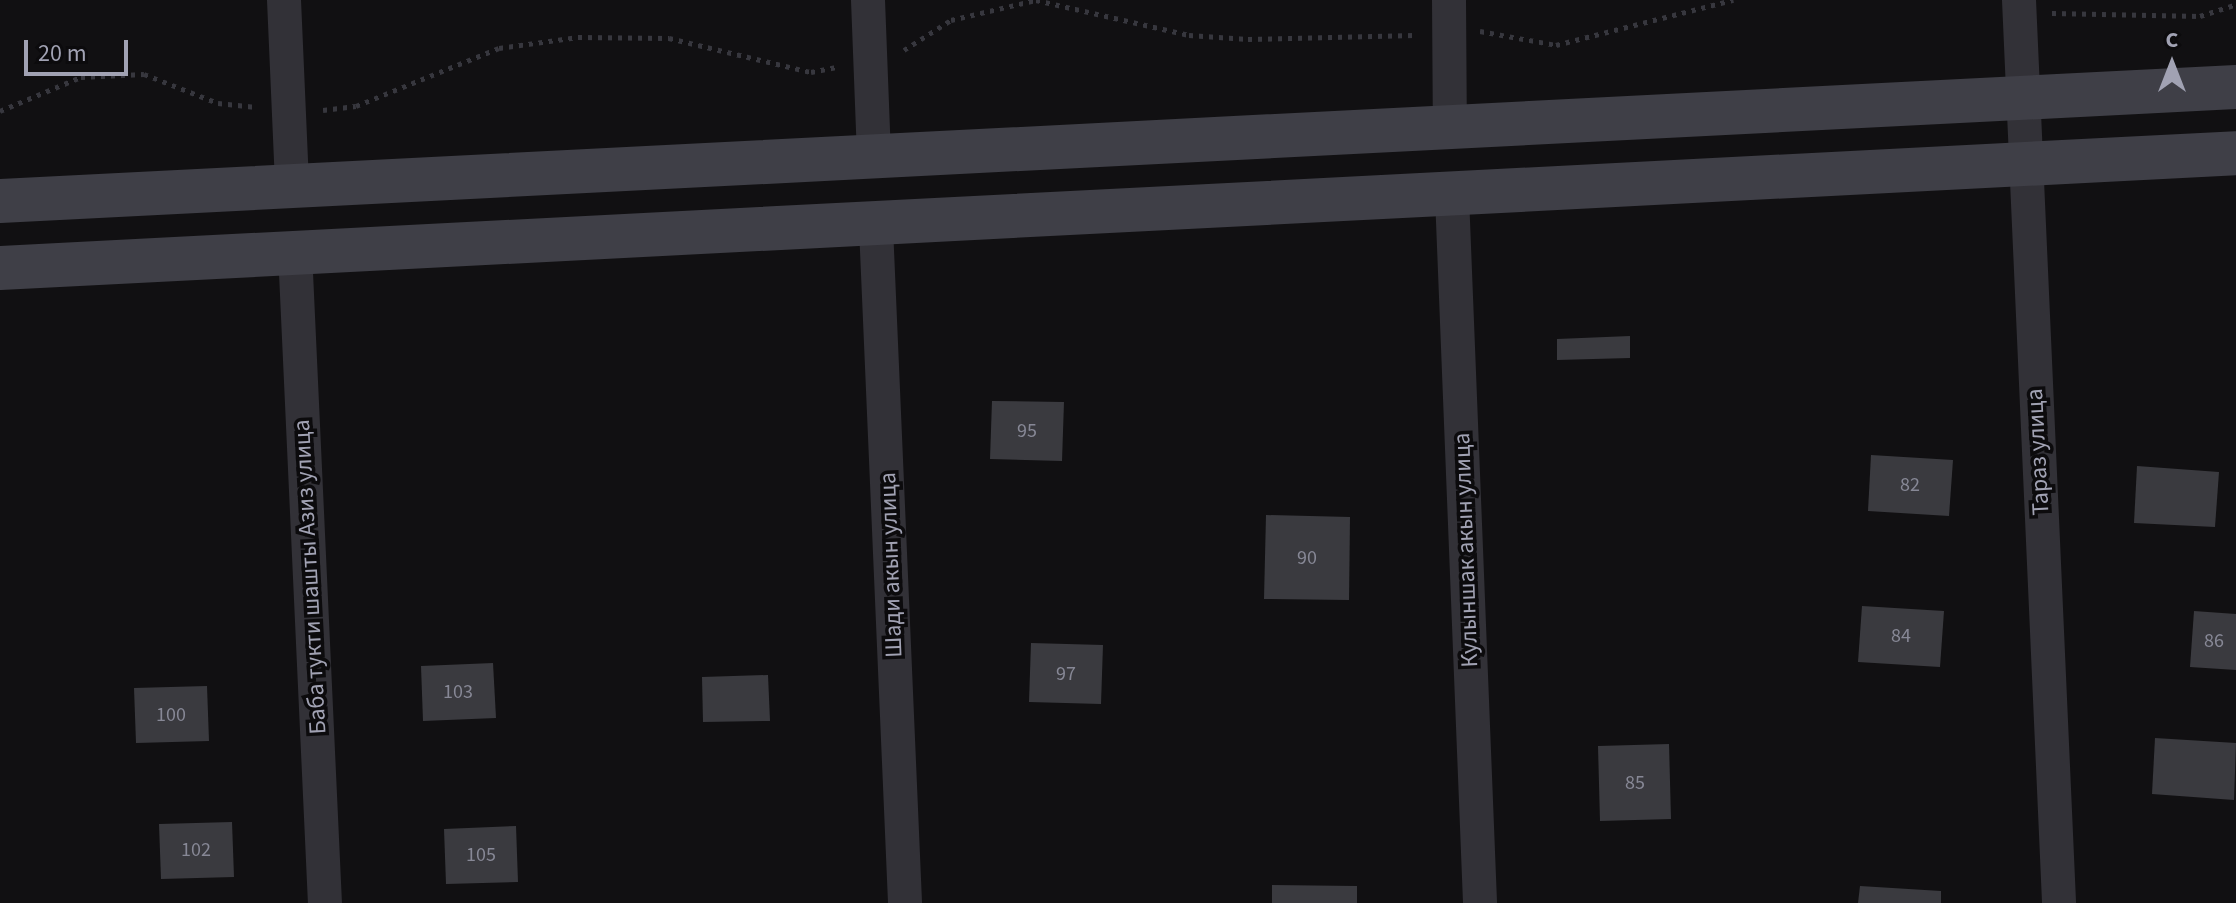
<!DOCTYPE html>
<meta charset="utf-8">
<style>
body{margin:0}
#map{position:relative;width:2236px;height:903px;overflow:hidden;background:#111012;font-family:"Source Sans 3",sans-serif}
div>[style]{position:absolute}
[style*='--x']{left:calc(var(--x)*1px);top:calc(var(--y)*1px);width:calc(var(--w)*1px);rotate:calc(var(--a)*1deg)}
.building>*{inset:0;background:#3a3a3f}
.path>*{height:5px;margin-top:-2.5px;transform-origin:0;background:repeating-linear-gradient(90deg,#37373e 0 4px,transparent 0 10px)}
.street>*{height:34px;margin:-17px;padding:0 17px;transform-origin:17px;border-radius:17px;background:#323137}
.secondary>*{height:44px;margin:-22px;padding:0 22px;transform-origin:22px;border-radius:22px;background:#3f3f47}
span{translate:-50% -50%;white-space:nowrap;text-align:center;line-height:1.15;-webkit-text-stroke:7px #0c0b0d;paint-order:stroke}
.number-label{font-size:20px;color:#878896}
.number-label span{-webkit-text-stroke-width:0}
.street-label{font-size:24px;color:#a1a2b3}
.north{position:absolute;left:2132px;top:24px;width:80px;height:80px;-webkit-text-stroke:6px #0c0b0d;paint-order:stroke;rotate:0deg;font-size:22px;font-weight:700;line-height:32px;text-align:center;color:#a1a2b3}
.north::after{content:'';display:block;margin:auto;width:28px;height:36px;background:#a1a2b3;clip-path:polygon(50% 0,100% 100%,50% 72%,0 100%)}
.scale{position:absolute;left:24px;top:40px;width:104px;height:36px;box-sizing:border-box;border:4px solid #a1a2b3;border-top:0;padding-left:10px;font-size:24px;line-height:28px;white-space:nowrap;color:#a1a2b3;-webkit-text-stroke:6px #0c0b0d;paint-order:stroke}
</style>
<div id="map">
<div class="building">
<div style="clip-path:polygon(1630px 336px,1630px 358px,1557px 360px,1557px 339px)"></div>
<div style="clip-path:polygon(992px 401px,1064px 402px,1062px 461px,990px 459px)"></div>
<div style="clip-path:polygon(1871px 455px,1953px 460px,1949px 516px,1868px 511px)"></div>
<div style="clip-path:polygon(2137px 466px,2219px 472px,2215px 527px,2134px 523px)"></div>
<div style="clip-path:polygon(1266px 515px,1350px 517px,1349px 600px,1264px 599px)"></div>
<div style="clip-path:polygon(1862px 606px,1944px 611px,1940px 667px,1858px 662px)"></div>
<div style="clip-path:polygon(2194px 611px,2236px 614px,2236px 670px,2190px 667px)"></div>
<div style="clip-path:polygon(1031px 643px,1103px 645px,1101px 704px,1029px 702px)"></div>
<div style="clip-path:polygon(493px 663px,496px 718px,423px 721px,421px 666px)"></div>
<div style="clip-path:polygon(768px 675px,770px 721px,703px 722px,702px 677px)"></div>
<div style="clip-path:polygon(207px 686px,209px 741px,136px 743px,134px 688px)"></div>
<div style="clip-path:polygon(2155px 738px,2236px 743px,2234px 800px,2152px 794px)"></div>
<div style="clip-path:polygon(1669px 744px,1671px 819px,1600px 821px,1598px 746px)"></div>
<div style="clip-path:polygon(232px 822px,234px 877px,161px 879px,159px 824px)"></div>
<div style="clip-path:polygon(516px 826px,518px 882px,446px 884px,444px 829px)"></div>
<div style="clip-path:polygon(1272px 885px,1357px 886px,1357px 903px,1272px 903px)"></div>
<div style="clip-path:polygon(1860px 886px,1941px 891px,1941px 903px,1858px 903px)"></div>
</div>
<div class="path">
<div style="--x:1036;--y:0;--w:157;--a:12.9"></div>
<div style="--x:1189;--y:35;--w:59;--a:3.9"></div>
<div style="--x:1248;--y:39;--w:167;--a:-1.4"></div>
<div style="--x:2052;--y:13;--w:148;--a:1.2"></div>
<div style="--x:2200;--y:16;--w:38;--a:-18"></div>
<div style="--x:1480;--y:31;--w:77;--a:10.4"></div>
<div style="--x:1556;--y:45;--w:183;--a:-14.3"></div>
<div style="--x:904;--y:50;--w:56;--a:-32.6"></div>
<div style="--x:951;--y:20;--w:87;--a:-13.2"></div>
<div style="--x:323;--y:110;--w:33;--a:-7"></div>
<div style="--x:356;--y:106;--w:154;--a:-22.1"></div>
<div style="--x:499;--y:48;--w:80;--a:-7.9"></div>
<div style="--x:578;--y:37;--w:91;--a:0.6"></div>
<div style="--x:669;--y:38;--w:146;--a:13.5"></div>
<div style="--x:811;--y:72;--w:26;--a:-11"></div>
<div style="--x:0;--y:111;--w:88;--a:-22.8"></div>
<div style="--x:81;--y:77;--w:63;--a:-2.7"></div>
<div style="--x:144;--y:74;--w:79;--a:21.4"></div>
<div style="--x:218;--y:103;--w:36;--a:6"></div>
</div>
<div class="street">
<div style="--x:284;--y:0;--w:183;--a:87.5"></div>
<div style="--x:868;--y:0;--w:154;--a:87.8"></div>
<div style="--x:1449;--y:0;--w:130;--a:89.6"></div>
<div style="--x:2019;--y:0;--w:904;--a:87.46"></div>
<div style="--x:1452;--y:196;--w:708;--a:87.73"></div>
<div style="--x:876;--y:227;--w:677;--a:87.54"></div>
<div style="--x:295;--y:251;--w:653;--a:87.37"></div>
</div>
<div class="secondary">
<div style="--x:0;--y:201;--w:2239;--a:-2.92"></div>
<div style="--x:0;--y:268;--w:2239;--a:-2.94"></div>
</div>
<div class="number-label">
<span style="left:1027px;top:431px">95</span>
<span style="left:1910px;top:485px">82</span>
<span style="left:1307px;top:558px">90</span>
<span style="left:1901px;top:636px">84</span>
<span style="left:2214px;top:641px">86</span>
<span style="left:1066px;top:674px">97</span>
<span style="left:458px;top:692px">103</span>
<span style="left:171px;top:715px">100</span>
<span style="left:1635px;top:783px">85</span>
<span style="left:196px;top:850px">102</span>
<span style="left:481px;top:855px">105</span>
</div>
<div class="street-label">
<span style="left:2038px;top:452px;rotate:-93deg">Тараз улица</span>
<span style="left:1466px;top:550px;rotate:-92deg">Кулыншак акын улица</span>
<span style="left:891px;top:565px;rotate:-92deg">Шади акын улица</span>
<span style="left:310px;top:577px;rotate:-93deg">Баба тукти шашты Азиз улица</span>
</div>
<div class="north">С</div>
<div class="scale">20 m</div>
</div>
